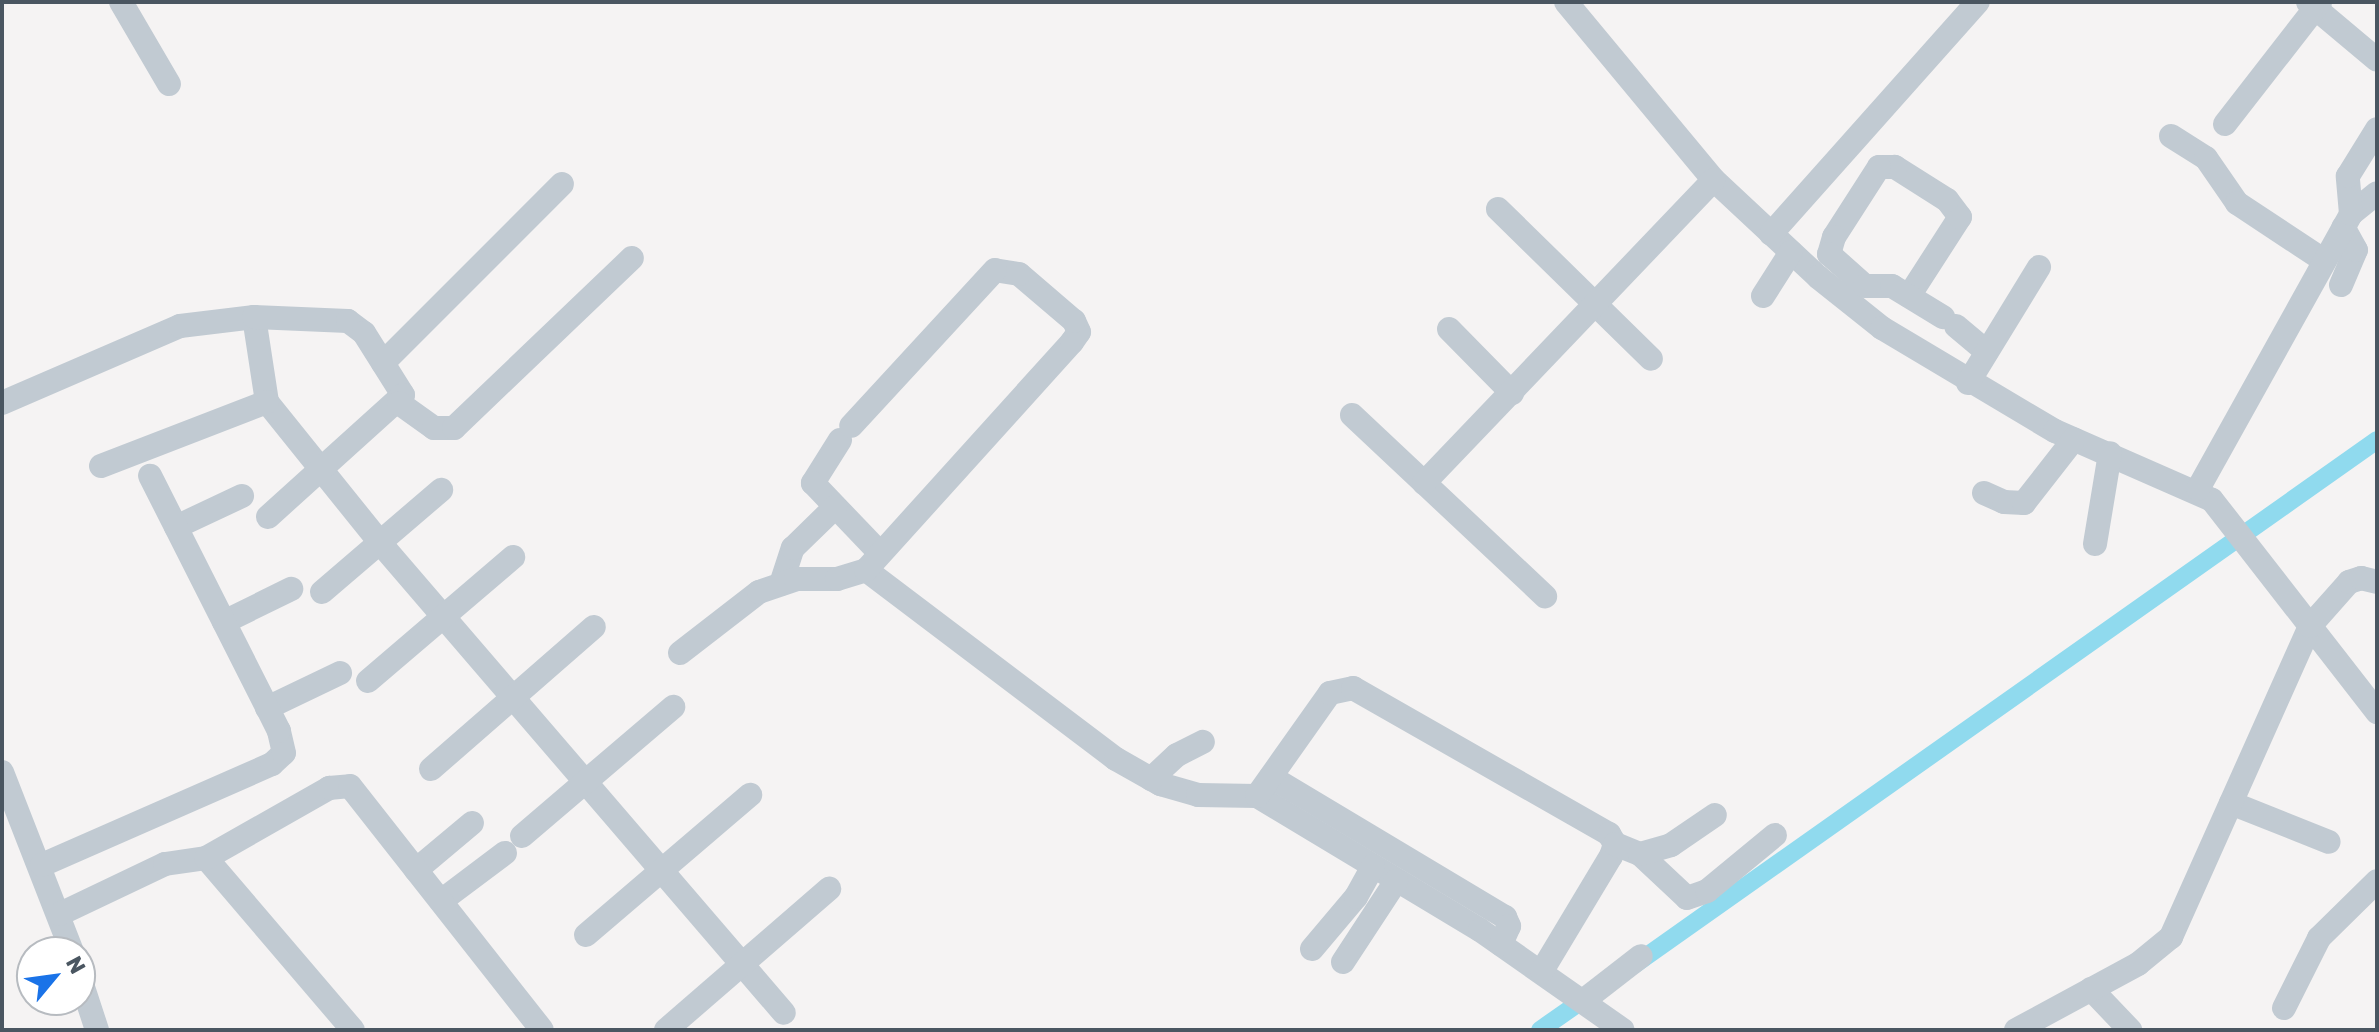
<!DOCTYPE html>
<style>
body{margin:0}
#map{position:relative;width:2379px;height:1032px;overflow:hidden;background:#f5f3f3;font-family:Rubik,sans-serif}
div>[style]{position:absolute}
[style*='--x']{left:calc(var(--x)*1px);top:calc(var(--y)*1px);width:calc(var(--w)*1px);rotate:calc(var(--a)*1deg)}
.canal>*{height:18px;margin:-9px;padding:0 9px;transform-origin:9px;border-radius:9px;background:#90daee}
.minor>*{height:24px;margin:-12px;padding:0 12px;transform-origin:12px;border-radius:12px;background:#c1cad2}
span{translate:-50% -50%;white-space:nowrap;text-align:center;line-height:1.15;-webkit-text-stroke:7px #fff;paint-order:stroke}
.frame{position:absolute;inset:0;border:4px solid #4a5661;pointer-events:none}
.north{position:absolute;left:16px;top:936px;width:80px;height:80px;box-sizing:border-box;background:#fff;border:2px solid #b7bbc0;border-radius:50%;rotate:61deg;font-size:22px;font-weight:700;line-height:32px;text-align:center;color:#4a5661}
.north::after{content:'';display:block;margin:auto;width:28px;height:36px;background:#1a73e8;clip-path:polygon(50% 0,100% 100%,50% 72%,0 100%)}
</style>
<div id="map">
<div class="canal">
<div style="--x:1634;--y:965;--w:910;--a:-35.24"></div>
<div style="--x:1540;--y:1030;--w:61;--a:-35"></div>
</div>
<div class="minor">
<div style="--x:121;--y:2;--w:95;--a:59.7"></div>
<div style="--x:1566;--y:2;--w:231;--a:50.3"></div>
<div style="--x:1714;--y:180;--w:142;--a:43"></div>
<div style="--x:1818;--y:277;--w:82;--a:38.6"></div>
<div style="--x:1882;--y:328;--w:201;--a:30.8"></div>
<div style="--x:2055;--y:431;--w:171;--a:23.7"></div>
<div style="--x:2212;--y:500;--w:269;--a:52.1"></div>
<div style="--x:2308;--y:2;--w:90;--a:40"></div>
<div style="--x:2225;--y:124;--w:155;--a:-52.1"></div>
<div style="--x:2171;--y:136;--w:41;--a:32.2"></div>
<div style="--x:2206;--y:158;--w:55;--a:55.4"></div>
<div style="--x:2237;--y:203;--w:103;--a:33.5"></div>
<div style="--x:1498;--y:209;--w:214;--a:44.4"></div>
<div style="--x:2351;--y:214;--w:33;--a:-39"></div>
<div style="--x:1771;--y:234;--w:311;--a:-48.3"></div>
<div style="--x:2341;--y:285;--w:38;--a:-67"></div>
<div style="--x:2356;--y:250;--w:26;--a:-119"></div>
<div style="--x:1763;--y:296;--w:52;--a:-57.5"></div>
<div style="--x:1909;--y:296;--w:94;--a:-57.2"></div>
<div style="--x:1960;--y:217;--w:21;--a:-127"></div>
<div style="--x:1947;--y:200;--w:62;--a:-147.6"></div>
<div style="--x:1895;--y:167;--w:16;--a:180"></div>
<div style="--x:1879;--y:167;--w:83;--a:122.7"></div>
<div style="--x:1834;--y:237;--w:18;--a:106"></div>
<div style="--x:1829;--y:254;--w:48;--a:41.6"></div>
<div style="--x:1865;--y:286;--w:27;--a:0"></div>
<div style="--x:1892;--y:286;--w:60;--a:31.3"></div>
<div style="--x:254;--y:317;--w:86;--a:81.3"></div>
<div style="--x:267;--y:402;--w:182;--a:51.2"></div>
<div style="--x:381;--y:544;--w:618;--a:49.33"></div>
<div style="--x:1956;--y:326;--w:40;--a:40"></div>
<div style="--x:1449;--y:329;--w:90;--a:45.5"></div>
<div style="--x:383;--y:363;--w:253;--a:-45"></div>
<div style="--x:1968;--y:383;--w:136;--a:-58.5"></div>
<div style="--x:2;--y:403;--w:194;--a:-23.4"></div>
<div style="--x:180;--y:326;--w:75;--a:-6.9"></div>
<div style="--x:254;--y:317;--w:94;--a:2.4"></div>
<div style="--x:348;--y:321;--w:20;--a:37"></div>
<div style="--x:364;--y:333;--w:73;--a:57.8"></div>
<div style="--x:403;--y:395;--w:182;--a:137.9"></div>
<div style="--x:399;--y:403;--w:43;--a:35.5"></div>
<div style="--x:434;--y:428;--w:20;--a:0"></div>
<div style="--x:454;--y:428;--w:246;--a:-43.7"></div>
<div style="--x:1352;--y:415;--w:265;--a:43.2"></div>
<div style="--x:840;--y:440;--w:51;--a:122.1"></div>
<div style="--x:813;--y:483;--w:97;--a:46.3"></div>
<div style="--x:101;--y:466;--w:178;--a:-21.1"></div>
<div style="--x:1424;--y:483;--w:419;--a:-46.3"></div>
<div style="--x:2198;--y:489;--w:315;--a:-60.9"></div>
<div style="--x:2351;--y:214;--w:38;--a:-95"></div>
<div style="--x:2348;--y:176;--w:55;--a:-58.3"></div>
<div style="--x:1984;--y:493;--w:22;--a:24"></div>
<div style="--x:2004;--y:502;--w:20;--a:3"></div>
<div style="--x:2024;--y:503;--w:81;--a:-52"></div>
<div style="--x:176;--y:527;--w:73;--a:-25.2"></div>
<div style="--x:2095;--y:544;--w:92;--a:-80.6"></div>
<div style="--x:866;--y:570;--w:313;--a:37.1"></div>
<div style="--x:1116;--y:759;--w:51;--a:29.6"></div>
<div style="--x:1160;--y:784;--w:40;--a:16"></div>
<div style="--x:1198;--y:795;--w:59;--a:1"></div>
<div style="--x:1257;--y:796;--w:260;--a:31"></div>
<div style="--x:1480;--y:930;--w:174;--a:35"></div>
<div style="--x:781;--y:584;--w:38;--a:-72"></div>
<div style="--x:793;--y:548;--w:59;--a:-44.3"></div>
<div style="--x:322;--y:592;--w:157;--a:-40.6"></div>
<div style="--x:224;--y:622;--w:75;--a:-26.2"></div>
<div style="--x:680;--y:653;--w:100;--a:-37.7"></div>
<div style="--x:759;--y:592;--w:39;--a:-19"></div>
<div style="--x:796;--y:579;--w:41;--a:0"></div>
<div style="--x:837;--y:579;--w:30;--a:-17"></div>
<div style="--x:866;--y:570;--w:307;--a:-47.9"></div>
<div style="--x:1072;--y:342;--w:12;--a:-55"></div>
<div style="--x:1079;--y:332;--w:12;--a:-114"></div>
<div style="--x:1074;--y:321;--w:72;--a:-139.5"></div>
<div style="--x:1019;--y:274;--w:24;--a:-171"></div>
<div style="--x:995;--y:270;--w:212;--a:132.7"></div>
<div style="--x:368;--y:681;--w:191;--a:-40.5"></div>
<div style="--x:267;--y:708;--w:81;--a:-25.6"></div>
<div style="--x:431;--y:769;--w:216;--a:-41.1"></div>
<div style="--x:2;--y:772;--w:193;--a:68.7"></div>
<div style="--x:1271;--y:777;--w:273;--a:30.9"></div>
<div style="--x:1505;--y:917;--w:10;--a:66"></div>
<div style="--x:1509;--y:926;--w:20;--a:114"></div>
<div style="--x:1151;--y:779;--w:35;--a:-43"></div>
<div style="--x:1177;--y:755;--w:29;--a:-27"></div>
<div style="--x:1257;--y:796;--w:126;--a:-54.7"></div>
<div style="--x:1330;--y:693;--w:24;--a:-12"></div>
<div style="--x:1353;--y:688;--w:295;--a:29.7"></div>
<div style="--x:1609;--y:834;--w:12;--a:59"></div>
<div style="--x:1615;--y:844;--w:13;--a:108"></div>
<div style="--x:1611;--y:856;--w:134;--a:121"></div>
<div style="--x:2231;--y:803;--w:105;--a:21.7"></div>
<div style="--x:522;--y:836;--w:199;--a:-40.5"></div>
<div style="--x:1615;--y:844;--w:27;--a:22"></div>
<div style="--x:1640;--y:854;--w:64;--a:43.1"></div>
<div style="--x:1687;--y:898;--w:21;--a:-19"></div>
<div style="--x:1707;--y:891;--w:88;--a:-39.5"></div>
<div style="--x:1640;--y:854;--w:32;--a:-16"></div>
<div style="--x:1671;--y:845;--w:53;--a:-34.3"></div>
<div style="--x:206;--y:858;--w:226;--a:49.5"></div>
<div style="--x:42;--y:865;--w:251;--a:-23.7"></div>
<div style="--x:272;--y:764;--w:16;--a:-43"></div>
<div style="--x:284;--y:753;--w:23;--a:-103"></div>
<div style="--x:279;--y:731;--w:286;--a:-116.8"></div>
<div style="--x:416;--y:870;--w:73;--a:-40"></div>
<div style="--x:441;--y:901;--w:80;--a:-36.9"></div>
<div style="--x:60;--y:914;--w:116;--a:-25.5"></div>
<div style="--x:165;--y:864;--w:41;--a:-8.3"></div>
<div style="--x:206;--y:858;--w:142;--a:-29.6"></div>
<div style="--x:329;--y:788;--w:21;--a:-5"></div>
<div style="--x:350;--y:786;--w:310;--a:51.8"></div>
<div style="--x:586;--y:935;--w:216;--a:-40.5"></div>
<div style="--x:1312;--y:949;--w:68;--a:-49.8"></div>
<div style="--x:1356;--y:897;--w:35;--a:-61"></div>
<div style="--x:1343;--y:962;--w:97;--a:-56.8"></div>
<div style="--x:80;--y:978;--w:55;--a:71.9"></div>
<div style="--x:2091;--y:989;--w:57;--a:46.4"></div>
<div style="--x:1583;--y:1001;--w:73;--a:-37.8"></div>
<div style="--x:2284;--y:1008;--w:78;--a:-63.4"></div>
<div style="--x:2319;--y:938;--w:81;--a:-44.5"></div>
<div style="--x:666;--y:1030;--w:216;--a:-40.9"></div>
<div style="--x:2016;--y:1030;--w:139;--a:-28.4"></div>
<div style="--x:2138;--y:964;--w:43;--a:-39.3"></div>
<div style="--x:2171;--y:937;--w:341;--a:-65.9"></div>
<div style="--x:2310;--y:626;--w:59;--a:-48.4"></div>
<div style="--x:2349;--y:582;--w:13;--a:-18"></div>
<div style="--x:2361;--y:578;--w:16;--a:14"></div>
</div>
<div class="frame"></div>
<div class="north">N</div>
</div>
